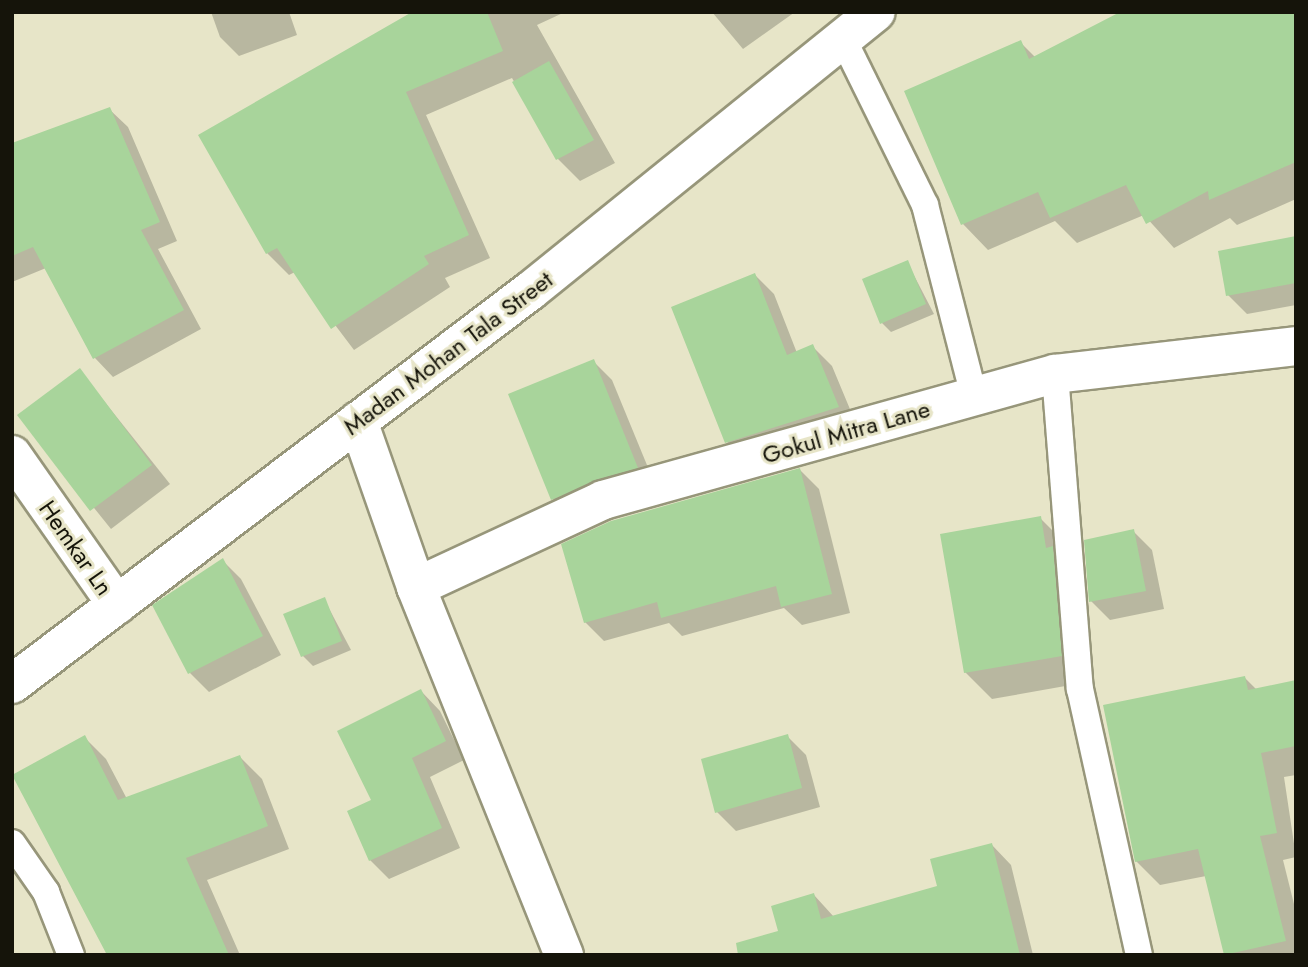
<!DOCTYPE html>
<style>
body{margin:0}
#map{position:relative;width:1308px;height:967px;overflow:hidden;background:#e7e5c8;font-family:Jost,sans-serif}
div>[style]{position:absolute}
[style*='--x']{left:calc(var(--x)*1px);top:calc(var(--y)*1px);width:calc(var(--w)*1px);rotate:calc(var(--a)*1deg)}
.shadow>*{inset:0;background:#0003}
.building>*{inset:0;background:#a8d49b}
.roads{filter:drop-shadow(2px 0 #97967a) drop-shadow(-2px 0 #97967a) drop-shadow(0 2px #97967a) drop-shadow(0 -2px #97967a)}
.service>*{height:26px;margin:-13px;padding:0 13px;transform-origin:13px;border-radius:13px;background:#fff}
.minor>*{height:38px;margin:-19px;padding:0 19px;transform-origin:19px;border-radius:19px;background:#fff}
.tertiary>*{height:38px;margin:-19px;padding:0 19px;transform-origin:19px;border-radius:19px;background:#fff}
span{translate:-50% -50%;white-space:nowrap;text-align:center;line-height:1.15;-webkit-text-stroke:6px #e7e5c8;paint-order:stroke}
.street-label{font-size:24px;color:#15140a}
.frame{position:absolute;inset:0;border:14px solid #15140a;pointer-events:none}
</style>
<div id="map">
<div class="shadow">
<div style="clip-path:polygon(211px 12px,289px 12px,297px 35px,239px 56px,220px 37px)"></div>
<div style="clip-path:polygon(415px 12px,565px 12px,537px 25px,615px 163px,580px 181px,558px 159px,512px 78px,426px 115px,490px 258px,445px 278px,450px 287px,354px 350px,295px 272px,289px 275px,267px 253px)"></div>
<div style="clip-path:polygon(712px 12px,795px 12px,743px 49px)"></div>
<div style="clip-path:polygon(1296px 12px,1296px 199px,1237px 225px,1230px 218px,1174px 248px,1144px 215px,1077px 243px,1055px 221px,988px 250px,963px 224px,1020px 42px,1036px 58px)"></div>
<div style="clip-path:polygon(109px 109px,128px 127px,177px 241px,158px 249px,201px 329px,113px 377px,95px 358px,46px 268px,12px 282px,12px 146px)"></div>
<div style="clip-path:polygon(1296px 237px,1296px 305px,1247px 314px,1228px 295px)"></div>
<div style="clip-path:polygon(907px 262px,934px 314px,891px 332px,882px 323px)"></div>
<div style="clip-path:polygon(755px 275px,774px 294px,797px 353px,813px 347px,832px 366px,857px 426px,746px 461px,727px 442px)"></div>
<div style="clip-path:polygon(593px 361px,612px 380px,656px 487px,572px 518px,553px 499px)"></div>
<div style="clip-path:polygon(80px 371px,170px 484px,111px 529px,20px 416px)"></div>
<div style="clip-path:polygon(800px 470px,819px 489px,850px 613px,802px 625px,784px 608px,682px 636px,669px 623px,604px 641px,585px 622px)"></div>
<div style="clip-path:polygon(1040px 518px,1067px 545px,1088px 682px,992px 699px,965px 672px)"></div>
<div style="clip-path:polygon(1133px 531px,1152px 550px,1164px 609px,1110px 620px,1091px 601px)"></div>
<div style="clip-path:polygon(222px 560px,241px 579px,281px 655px,209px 692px,190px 673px)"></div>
<div style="clip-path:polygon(324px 599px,351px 650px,313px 666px,303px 656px)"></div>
<div style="clip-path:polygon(1245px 678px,1257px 690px,1296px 681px,1296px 775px,1284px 777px,1296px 857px,1283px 860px,1296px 912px,1296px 955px,1226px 955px,1206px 876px,1160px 885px,1136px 861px)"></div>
<div style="clip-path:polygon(421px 691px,440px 711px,464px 760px,430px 777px,460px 848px,389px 879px,370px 860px,373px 801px)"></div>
<div style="clip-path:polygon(787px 736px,806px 755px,820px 807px,736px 831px,717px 812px)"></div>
<div style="clip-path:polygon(84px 737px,106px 759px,127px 799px,240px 757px,262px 779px,289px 849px,207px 880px,240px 955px,109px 955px)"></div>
<div style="clip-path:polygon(992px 845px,1011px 865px,1033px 955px,787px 955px,814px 895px,834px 917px,939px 887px)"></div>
</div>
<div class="building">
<div style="clip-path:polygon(412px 12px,487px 12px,503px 51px,406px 92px,469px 235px,424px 256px,429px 264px,331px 329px,277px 248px,266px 254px,198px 135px)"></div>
<div style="clip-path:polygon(1120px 12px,1296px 12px,1296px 162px,1209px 200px,1208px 191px,1146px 224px,1126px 185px,1050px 218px,1038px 192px,961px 225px,904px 91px,1021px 40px,1029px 59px)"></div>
<div style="clip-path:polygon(549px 61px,594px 140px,556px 160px,512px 82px)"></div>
<div style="clip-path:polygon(110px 107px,160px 222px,141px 230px,184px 310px,93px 359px,33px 247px,12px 256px,12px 143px)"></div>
<div style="clip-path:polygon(1296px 236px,1296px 283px,1226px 296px,1218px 251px)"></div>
<div style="clip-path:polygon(908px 260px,926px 304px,880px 324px,862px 279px)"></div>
<div style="clip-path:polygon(755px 273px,787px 355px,813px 344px,839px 407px,725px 443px,671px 307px)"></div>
<div style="clip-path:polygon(594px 359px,638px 468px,551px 500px,508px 394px)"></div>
<div style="clip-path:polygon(80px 368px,152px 465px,90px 511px,17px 415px)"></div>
<div style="clip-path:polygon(800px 468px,832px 594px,781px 607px,776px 586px,661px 618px,657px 602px,584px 623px,561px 544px,611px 521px)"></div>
<div style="clip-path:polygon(1041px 516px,1046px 548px,1053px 546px,1062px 656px,964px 673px,940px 534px)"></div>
<div style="clip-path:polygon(1134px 529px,1146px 591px,1089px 602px,1084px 540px)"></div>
<div style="clip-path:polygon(223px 558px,263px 636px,188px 674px,152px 605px)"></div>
<div style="clip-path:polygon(325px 597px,342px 641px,301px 657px,283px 614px)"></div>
<div style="clip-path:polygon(1245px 676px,1248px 690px,1296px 680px,1296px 746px,1261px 753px,1277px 833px,1260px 836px,1286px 941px,1224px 955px,1198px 849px,1135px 862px,1103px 705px)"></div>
<div style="clip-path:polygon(421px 689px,446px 741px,412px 758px,442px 828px,369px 861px,347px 811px,371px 800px,337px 731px)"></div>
<div style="clip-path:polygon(788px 734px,802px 788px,715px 813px,701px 759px)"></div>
<div style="clip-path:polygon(85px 735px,118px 800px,240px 755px,268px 826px,186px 858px,229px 955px,107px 955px,12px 775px)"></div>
<div style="clip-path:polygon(992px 843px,1020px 955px,738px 955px,736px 943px,778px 931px,771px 906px,814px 893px,821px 919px,937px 886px,930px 859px)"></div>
</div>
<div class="roads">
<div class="service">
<div style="--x:841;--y:35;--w:190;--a:63.7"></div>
<div style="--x:925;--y:205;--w:197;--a:75.6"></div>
<div style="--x:1055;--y:374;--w:316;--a:85.5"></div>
<div style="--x:1080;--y:689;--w:272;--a:77.5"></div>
<div style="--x:12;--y:843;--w:60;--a:55.2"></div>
<div style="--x:46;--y:892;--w:68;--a:68.4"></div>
</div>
<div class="minor">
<div style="--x:12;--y:455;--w:183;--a:55"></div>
</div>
<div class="tertiary">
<div style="--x:358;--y:421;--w:176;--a:70.7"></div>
<div style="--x:416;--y:587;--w:397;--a:68.1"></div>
<div style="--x:416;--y:587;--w:206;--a:-24.9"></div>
<div style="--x:603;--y:500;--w:469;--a:-15.6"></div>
<div style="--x:1055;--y:374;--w:243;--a:-6.6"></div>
<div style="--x:12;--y:684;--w:650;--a:-37.19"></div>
<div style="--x:530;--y:291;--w:444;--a:-38.9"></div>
</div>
</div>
<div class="street-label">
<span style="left:448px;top:353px;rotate:-37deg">Madan Mohan Tala Street</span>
<span style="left:846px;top:432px;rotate:-16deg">Gokul Mitra Lane</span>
<span style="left:76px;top:548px;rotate:55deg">Hemkar Ln</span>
</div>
<div class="frame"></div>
</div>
